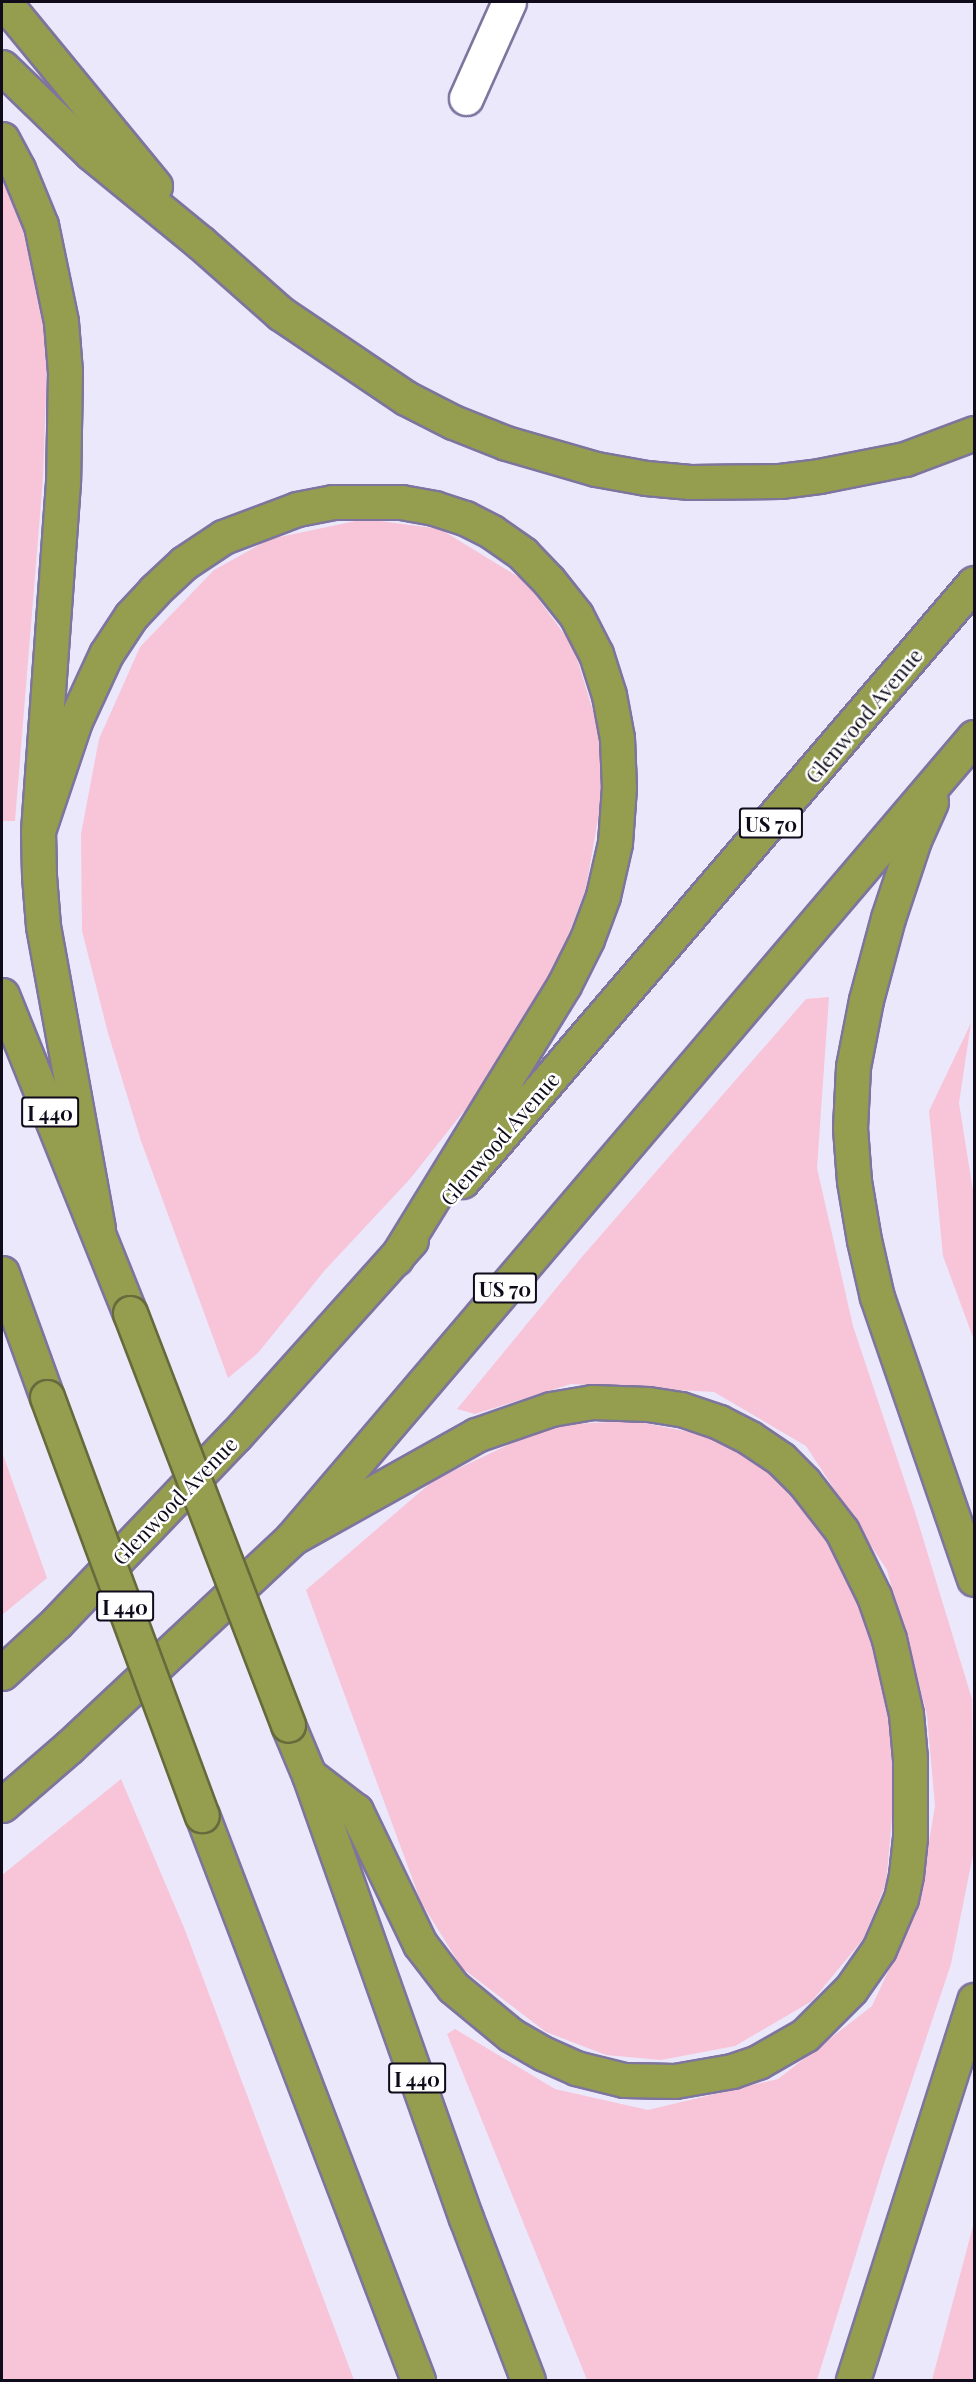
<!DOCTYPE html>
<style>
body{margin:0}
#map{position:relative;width:976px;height:2382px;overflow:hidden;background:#ece8fb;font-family:"Playfair Display",serif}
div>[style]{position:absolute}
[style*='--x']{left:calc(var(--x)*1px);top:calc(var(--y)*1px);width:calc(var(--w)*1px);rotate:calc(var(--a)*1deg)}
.green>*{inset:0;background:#f8c4d8}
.roads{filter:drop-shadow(2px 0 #7d759e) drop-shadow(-2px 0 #7d759e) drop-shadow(0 2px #7d759e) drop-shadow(0 -2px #7d759e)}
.minor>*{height:33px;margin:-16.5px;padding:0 16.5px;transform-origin:16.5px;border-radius:16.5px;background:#fff}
.highway>*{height:33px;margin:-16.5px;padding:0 16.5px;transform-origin:16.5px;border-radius:16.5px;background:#959d4e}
.bridges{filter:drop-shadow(2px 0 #666a3c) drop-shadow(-2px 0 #666a3c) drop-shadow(0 2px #666a3c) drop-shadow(0 -2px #666a3c)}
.highway-bridge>*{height:33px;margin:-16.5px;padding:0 16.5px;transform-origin:16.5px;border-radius:16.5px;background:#959d4e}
span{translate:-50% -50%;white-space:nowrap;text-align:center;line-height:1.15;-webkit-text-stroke:5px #fff;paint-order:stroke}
.shield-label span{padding:2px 4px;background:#fff;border:2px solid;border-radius:4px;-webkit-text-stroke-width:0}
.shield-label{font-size:20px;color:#0f0b1a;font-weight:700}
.street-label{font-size:21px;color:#0f0b1a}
.frame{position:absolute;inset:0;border:3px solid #0f0b1a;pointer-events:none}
</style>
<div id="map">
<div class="green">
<div style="clip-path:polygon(2px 176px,22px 219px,40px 279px,47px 366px,43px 478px,15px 821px,2px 821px)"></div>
<div style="clip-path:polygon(365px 519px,440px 529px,525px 581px,573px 646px,599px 730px,603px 790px,586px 888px,552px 979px,498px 1068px,410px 1179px,325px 1270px,258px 1353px,228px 1378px,141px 1141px,108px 1033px,82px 931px,81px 834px,99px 739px,140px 647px,214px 570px,270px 539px)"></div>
<div style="clip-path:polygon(829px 997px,817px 1168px,853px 1326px,915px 1512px,972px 1699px,974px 1850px,951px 1964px,883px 2167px,817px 2380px,587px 2380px,447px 2034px,455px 2029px,555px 2089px,648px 2110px,778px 2079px,872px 2006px,918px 1907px,935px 1806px,927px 1715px,887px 1570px,806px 1446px,714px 1392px,571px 1384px,475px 1414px,457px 1409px,581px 1258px,806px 999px)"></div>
<div style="clip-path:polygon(971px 1023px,959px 1103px,974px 1197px,974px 1340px,943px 1256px,929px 1111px)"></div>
<div style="clip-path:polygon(634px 1421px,705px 1435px,765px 1468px,823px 1532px,865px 1617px,892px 1729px,892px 1819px,886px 1883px,864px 1938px,812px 2001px,735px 2046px,661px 2060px,606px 2055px,546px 2032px,462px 1968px,421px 1902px,306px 1590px,434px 1480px,550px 1425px)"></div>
<div style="clip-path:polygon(2px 1452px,47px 1578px,2px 1615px)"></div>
<div style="clip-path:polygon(121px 1779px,185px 1930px,354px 2380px,2px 2380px,2px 1875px)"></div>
<div style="clip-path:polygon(974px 2222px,974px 2380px,932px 2380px,972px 2230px)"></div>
</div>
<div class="roads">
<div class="minor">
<div style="--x:466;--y:98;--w:105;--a:-65.9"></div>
</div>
<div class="highway">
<div style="--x:4;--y:2;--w:238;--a:50.6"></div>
<div style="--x:2;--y:67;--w:124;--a:44"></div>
<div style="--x:91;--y:153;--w:142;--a:39.3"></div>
<div style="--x:201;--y:243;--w:106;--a:41.5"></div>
<div style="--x:280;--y:313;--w:152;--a:34"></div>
<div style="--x:406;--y:398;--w:53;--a:27.1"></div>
<div style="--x:453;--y:422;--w:57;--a:21.6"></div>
<div style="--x:506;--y:443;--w:94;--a:16.1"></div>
<div style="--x:596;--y:469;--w:51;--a:10.2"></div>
<div style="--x:646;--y:478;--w:44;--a:5.2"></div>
<div style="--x:690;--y:482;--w:90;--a:-0.6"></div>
<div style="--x:780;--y:481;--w:39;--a:-7"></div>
<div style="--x:819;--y:476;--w:88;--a:-11.2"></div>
<div style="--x:905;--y:459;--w:74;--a:-20.6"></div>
<div style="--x:2;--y:139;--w:34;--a:62"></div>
<div style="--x:18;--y:169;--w:61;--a:67.7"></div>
<div style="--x:41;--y:225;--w:99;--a:78.3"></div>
<div style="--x:61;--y:322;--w:50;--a:85.4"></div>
<div style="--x:65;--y:372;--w:110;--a:91"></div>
<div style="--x:63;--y:482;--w:350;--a:94.1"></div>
<div style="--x:38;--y:831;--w:45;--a:88.7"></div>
<div style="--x:39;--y:876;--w:50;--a:85.4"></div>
<div style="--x:43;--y:926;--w:307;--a:79.7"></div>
<div style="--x:931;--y:802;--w:42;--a:114.1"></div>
<div style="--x:914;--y:840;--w:82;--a:108.4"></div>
<div style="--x:888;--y:918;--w:85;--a:105"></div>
<div style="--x:866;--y:1000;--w:68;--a:101"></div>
<div style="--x:853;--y:1067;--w:61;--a:92.8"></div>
<div style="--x:850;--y:1128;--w:53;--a:85.7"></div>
<div style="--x:854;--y:1181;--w:60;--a:80.4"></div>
<div style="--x:864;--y:1240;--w:58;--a:77.2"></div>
<div style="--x:877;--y:1297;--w:298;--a:71"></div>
<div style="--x:38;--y:831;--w:116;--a:-71.4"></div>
<div style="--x:75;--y:721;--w:74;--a:-65.2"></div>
<div style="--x:106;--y:654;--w:45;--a:-56.7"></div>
<div style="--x:131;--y:616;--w:34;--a:-47"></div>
<div style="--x:154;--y:591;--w:41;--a:-43"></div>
<div style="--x:184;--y:563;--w:47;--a:-33.7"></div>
<div style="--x:223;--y:537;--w:79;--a:-20.7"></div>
<div style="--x:297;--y:509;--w:37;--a:-11"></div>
<div style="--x:333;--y:502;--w:68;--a:0"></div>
<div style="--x:401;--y:502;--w:34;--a:10"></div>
<div style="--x:434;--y:508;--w:33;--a:18"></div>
<div style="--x:465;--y:518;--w:30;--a:27"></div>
<div style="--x:492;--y:532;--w:38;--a:35"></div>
<div style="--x:523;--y:554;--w:37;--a:46"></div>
<div style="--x:549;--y:581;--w:43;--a:51.5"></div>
<div style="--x:576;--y:615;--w:44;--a:62.9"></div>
<div style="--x:596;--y:654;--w:43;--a:72.4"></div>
<div style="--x:609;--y:695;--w:44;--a:79.5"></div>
<div style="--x:617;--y:738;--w:49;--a:87.7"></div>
<div style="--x:619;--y:787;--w:56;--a:94.1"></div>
<div style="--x:615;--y:843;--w:54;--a:102.8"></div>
<div style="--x:603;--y:896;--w:46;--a:110.4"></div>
<div style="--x:587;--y:939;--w:51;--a:116.6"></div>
<div style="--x:564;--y:985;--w:321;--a:121.6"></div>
<div style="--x:2;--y:995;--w:343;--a:68.1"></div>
<div style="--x:462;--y:1181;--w:787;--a:-49.43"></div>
<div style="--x:2;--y:1273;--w:132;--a:70.1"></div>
<div style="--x:292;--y:1538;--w:211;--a:-29.2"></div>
<div style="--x:476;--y:1435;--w:79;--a:-19.1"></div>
<div style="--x:551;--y:1409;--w:42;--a:-9.7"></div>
<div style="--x:592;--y:1402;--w:56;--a:2"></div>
<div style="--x:648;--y:1404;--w:33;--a:9"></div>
<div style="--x:681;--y:1409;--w:40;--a:18.9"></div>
<div style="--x:719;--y:1422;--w:35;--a:27"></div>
<div style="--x:750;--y:1438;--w:37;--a:34"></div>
<div style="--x:781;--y:1459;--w:33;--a:45"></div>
<div style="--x:804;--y:1482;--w:62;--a:52.2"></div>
<div style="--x:842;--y:1531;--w:72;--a:63.8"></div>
<div style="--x:874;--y:1596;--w:46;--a:70.8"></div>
<div style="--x:889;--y:1639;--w:77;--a:77.2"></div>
<div style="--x:906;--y:1714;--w:45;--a:84.9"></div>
<div style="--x:910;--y:1759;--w:78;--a:90"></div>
<div style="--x:910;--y:1837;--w:38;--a:96"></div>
<div style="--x:906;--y:1875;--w:24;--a:102"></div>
<div style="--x:901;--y:1898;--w:56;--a:113.3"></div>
<div style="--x:879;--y:1949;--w:49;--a:125"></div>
<div style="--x:851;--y:1989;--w:65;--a:135"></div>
<div style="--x:805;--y:2035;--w:54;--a:150.1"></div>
<div style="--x:758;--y:2062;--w:28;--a:161"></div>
<div style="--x:732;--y:2071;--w:58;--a:170"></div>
<div style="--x:675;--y:2081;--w:51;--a:-178.9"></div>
<div style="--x:624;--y:2080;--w:49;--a:-166"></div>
<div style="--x:576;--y:2068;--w:35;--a:-156"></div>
<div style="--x:544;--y:2054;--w:38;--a:-150"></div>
<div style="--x:511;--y:2035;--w:75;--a:-140.4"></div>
<div style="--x:453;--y:1987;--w:54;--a:-127.5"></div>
<div style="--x:420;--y:1944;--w:148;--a:-115.7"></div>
<div style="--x:356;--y:1811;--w:59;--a:-142.5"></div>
<div style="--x:2;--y:1673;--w:75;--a:-42.8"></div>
<div style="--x:57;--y:1622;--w:259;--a:-46.3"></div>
<div style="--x:236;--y:1435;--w:262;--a:-48.1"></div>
<div style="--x:288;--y:1725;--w:54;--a:67.2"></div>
<div style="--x:309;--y:1775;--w:470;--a:70.5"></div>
<div style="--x:466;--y:2218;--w:173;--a:69.1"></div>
<div style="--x:2;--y:1805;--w:89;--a:-40.9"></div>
<div style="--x:69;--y:1747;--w:306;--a:-43.1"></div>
<div style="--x:292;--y:1538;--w:1052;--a:-49.59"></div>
<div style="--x:202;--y:1815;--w:605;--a:69.08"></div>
<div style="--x:853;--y:2380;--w:399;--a:-72.3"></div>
</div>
</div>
<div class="bridges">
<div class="highway-bridge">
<div style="--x:130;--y:1313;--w:441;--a:69"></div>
<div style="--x:47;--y:1397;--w:446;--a:69.7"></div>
</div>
</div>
<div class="shield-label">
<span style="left:771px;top:823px">US 70</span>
<span style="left:50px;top:1112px">I 440</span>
<span style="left:505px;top:1288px">US 70</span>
<span style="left:125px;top:1606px">I 440</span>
<span style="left:417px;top:2078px">I 440</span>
</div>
<div class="street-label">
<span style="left:863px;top:715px;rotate:-50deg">Glenwood Avenue</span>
<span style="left:499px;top:1138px;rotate:-49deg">Glenwood Avenue</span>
<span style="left:174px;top:1500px;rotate:-46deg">Glenwood Avenue</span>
</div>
<div class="frame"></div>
</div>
